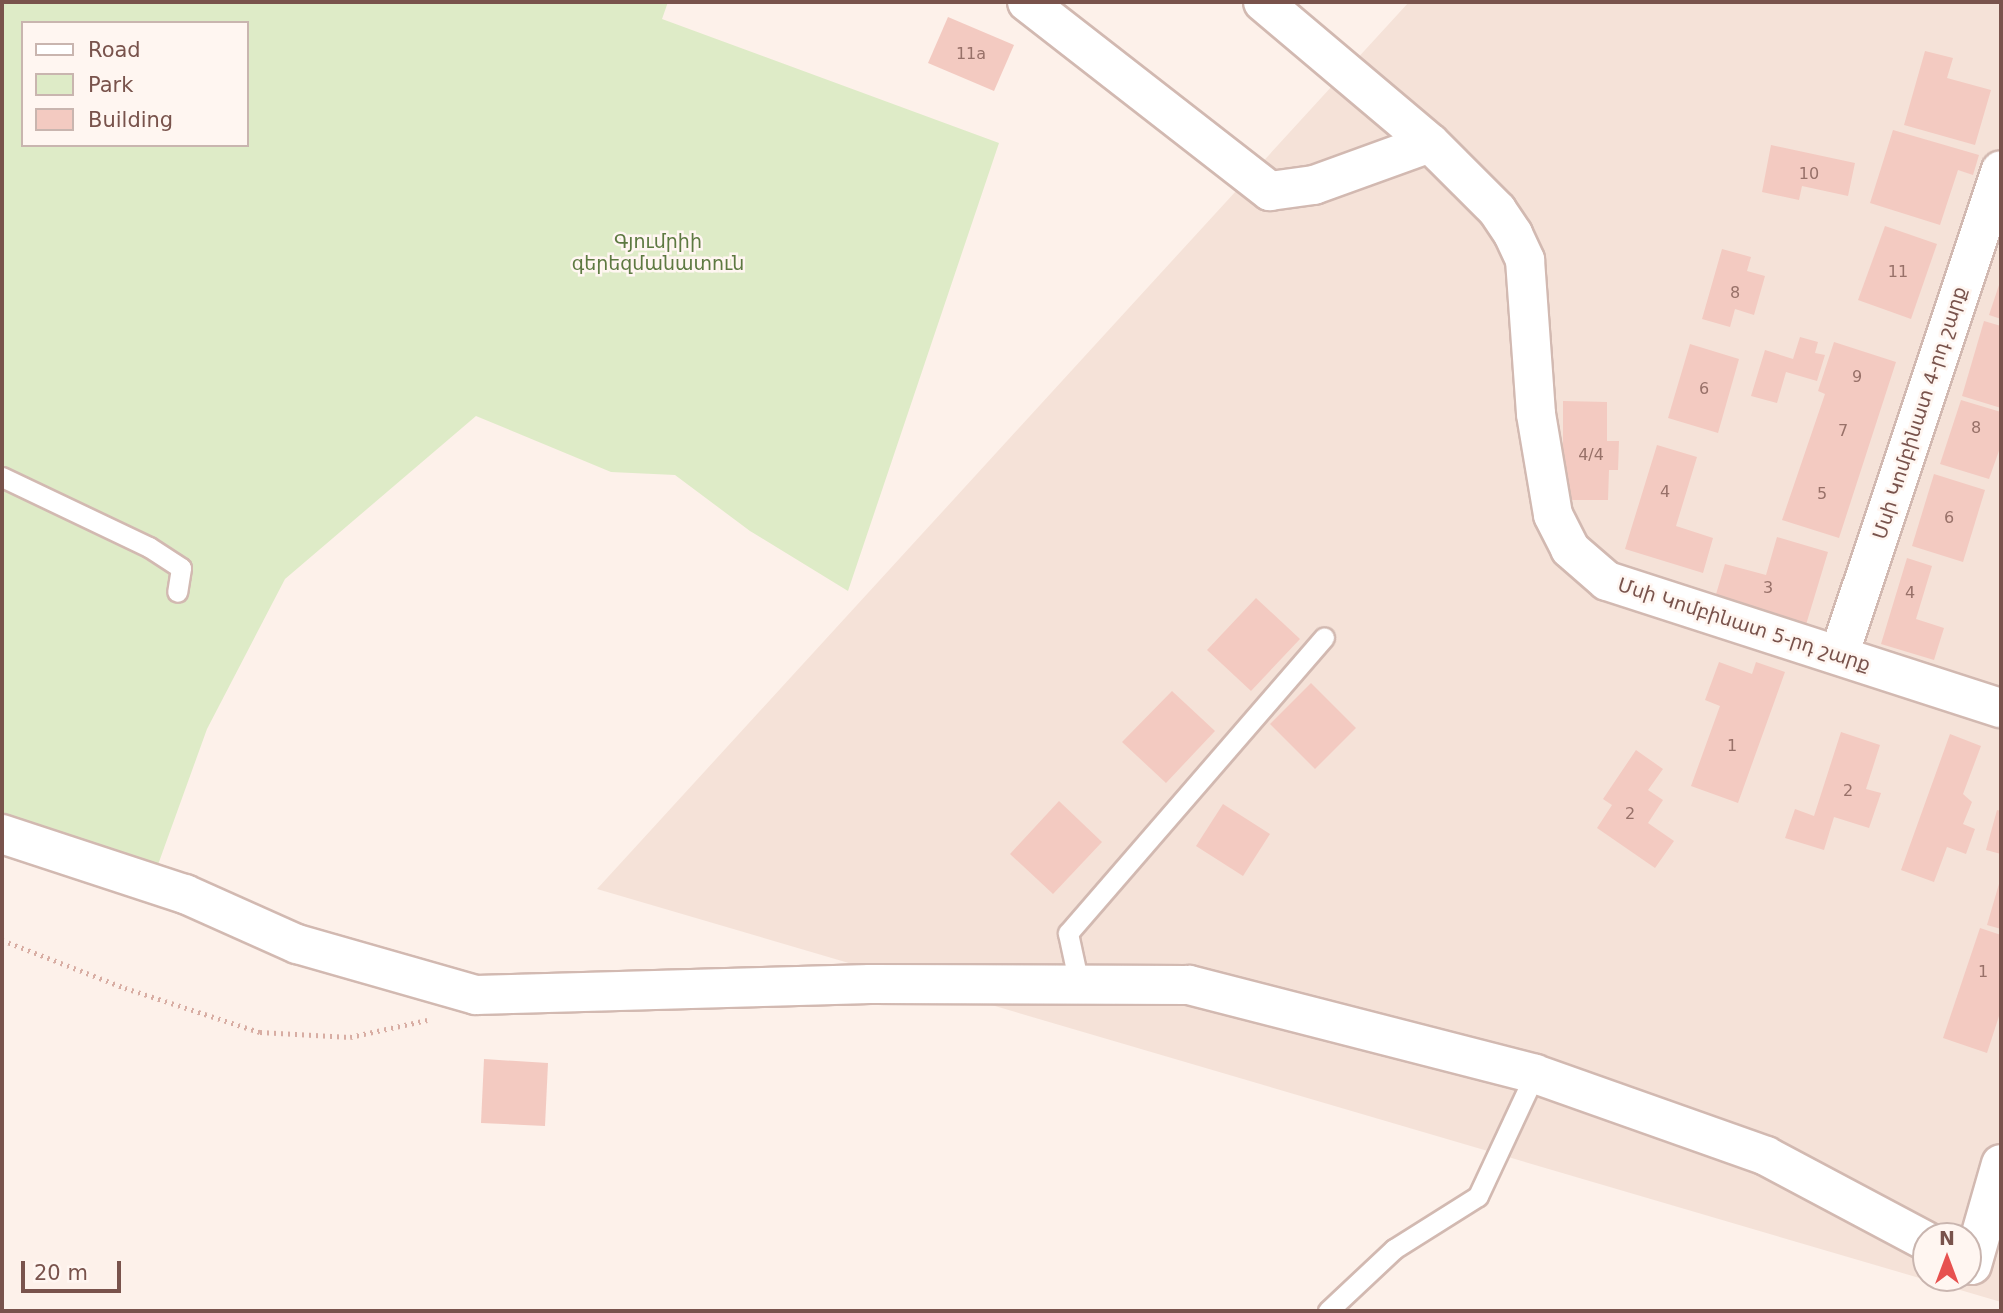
<!DOCTYPE html>
<meta charset="utf-8">
<style>
body{margin:0}
#map{position:relative;width:2003px;height:1313px;overflow:hidden;background:#fdf1ea;font-family:"DejaVu Sans","Noto Sans Armenian",sans-serif}
div>[style]{position:absolute}
[style*='--x']{left:calc(var(--x)*1px);top:calc(var(--y)*1px);width:calc(var(--w)*1px);rotate:calc(var(--a)*1deg)}
.residential>*{inset:0;background:#f5e2d8}
.green>*{inset:0;background:#deebc7}
.building>*{inset:0;background:#f3cac1}
.path>*{height:4.5px;margin-top:-2.25px;transform-origin:0;background:repeating-linear-gradient(90deg,#d8ada3 0 2px,transparent 0 7px)}
.roads{filter:drop-shadow(2px 0 #d2b9b1) drop-shadow(-2px 0 #d2b9b1) drop-shadow(0 2px #d2b9b1) drop-shadow(0 -2px #d2b9b1)}
.lane>*{height:19px;margin:-9.5px;padding:0 9.5px;transform-origin:9.5px;border-radius:9.5px;background:#fff}
.street>*{height:38px;margin:-19px;padding:0 19px;transform-origin:19px;border-radius:19px;background:#fff}
span{translate:-50% -50%;white-space:nowrap;text-align:center;line-height:1.15;-webkit-text-stroke:5px #fff6f1;paint-order:stroke}
.number-label{font-size:16px;color:#987169}
.number-label span{-webkit-text-stroke-width:0}
.park-label{font-size:19px;color:#5d7941}
.street-label{font-size:19px;color:#79534c}
.frame{position:absolute;inset:0;border:4px solid #79534c;pointer-events:none}
.legend{position:absolute;left:21px;top:21px;width:228px;height:126px;box-sizing:border-box;background:#fff6f1;border:2px solid #c9b5af;margin:0;padding:9px 12px;list-style:none;font-size:21px;color:#79534c}
.legend li{display:flex;align-items:center;gap:14px;height:35px}
.legend b{width:35px;border:2px solid #c9b5af}
.north{position:absolute;left:1912px;top:1222px;width:70px;height:70px;box-sizing:border-box;background:#fff6f1;border:2px solid #c9b5af;border-radius:50%;rotate:0deg;font-size:19px;font-weight:700;line-height:28px;text-align:center;color:#79534c}
.north::after{content:'';display:block;margin:auto;width:24px;height:32px;background:#e7514f;clip-path:polygon(50% 0,100% 100%,50% 72%,0 100%)}
.scale{position:absolute;left:21px;top:1261px;width:100px;height:32px;box-sizing:border-box;border:4px solid #79534c;border-top:0;padding-left:9px;font-size:21px;line-height:24px;white-space:nowrap;color:#79534c;-webkit-text-stroke:5px #fff6f1;paint-order:stroke}
</style>
<div id="map">
<div class="residential">
<div style="clip-path:polygon(evenodd,1409px 2px,2001px 2px,2001px 1302px,597px 889px,1409px 2px,1926px 1236px,1968px 1236px,1968px 1278px,1926px 1278px,1926px 1236px)"></div>
</div>
<div class="green">
<div style="clip-path:polygon(evenodd,2px 2px,668px 2px,662px 19px,999px 143px,848px 591px,750px 531px,675px 475px,611px 472px,476px 416px,285px 579px,207px 729px,155px 873px,2px 823px,2px 2px,23px 23px,247px 23px,247px 145px,23px 145px,23px 23px)"></div>
</div>
<div class="building">
<div style="clip-path:polygon(948px 17px,1014px 45px,994px 91px,928px 63px)"></div>
<div style="clip-path:polygon(1925px 51px,1953px 58px,1947px 78px,1991px 90px,1975px 145px,1904px 125px)"></div>
<div style="clip-path:polygon(1893px 130px,1979px 155px,1973px 175px,1958px 170px,1940px 225px,1870px 203px)"></div>
<div style="clip-path:polygon(1771px 145px,1855px 163px,1848px 196px,1802px 186px,1799px 200px,1762px 192px)"></div>
<div style="clip-path:polygon(1885px 226px,1937px 244px,1911px 319px,1858px 300px)"></div>
<div style="clip-path:polygon(1722px 249px,1751px 257px,1747px 271px,1765px 276px,1754px 315px,1735px 309px,1730px 327px,1702px 319px)"></div>
<div style="clip-path:polygon(2001px 279px,2001px 319px,1989px 315px)"></div>
<div style="clip-path:polygon(1984px 321px,2001px 326px,2001px 408px,1962px 396px)"></div>
<div style="clip-path:polygon(1800px 337px,1818px 342px,1815px 353px,1825px 355px,1817px 381px,1786px 372px,1777px 403px,1751px 396px,1765px 350px,1793px 359px)"></div>
<div style="clip-path:polygon(1834px 342px,1896px 362px,1839px 538px,1782px 520px,1825px 394px,1818px 391px)"></div>
<div style="clip-path:polygon(1690px 344px,1739px 359px,1718px 433px,1668px 418px)"></div>
<div style="clip-path:polygon(1961px 400px,2001px 412px,2001px 445px,1989px 479px,1940px 464px)"></div>
<div style="clip-path:polygon(1563px 401px,1607px 402px,1607px 441px,1619px 441px,1618px 470px,1609px 470px,1608px 500px,1563px 500px)"></div>
<div style="clip-path:polygon(1657px 445px,1697px 457px,1676px 526px,1713px 538px,1703px 573px,1625px 549px)"></div>
<div style="clip-path:polygon(1934px 474px,1985px 490px,1963px 562px,1912px 546px)"></div>
<div style="clip-path:polygon(1777px 537px,1828px 552px,1805px 628px,1714px 601px,1725px 564px,1766px 575px)"></div>
<div style="clip-path:polygon(1907px 558px,1932px 566px,1916px 619px,1944px 628px,1934px 660px,1881px 644px)"></div>
<div style="clip-path:polygon(1256px 598px,1300px 639px,1251px 691px,1207px 650px)"></div>
<div style="clip-path:polygon(1719px 662px,1752px 674px,1756px 662px,1785px 672px,1738px 803px,1691px 786px,1720px 706px,1705px 700px)"></div>
<div style="clip-path:polygon(1311px 683px,1356px 728px,1315px 769px,1270px 724px)"></div>
<div style="clip-path:polygon(1172px 691px,1215px 731px,1166px 783px,1122px 742px)"></div>
<div style="clip-path:polygon(1841px 732px,1880px 745px,1866px 789px,1881px 793px,1869px 828px,1834px 817px,1824px 850px,1785px 838px,1795px 809px,1814px 816px)"></div>
<div style="clip-path:polygon(1950px 734px,1981px 746px,1963px 794px,1972px 802px,1963px 824px,1975px 829px,1966px 854px,1947px 847px,1934px 882px,1901px 870px)"></div>
<div style="clip-path:polygon(1636px 750px,1663px 769px,1648px 790px,1663px 800px,1648px 823px,1674px 841px,1655px 868px,1597px 828px,1612px 805px,1603px 799px)"></div>
<div style="clip-path:polygon(1059px 801px,1102px 842px,1053px 894px,1010px 854px)"></div>
<div style="clip-path:polygon(1223px 804px,1270px 834px,1243px 876px,1196px 846px)"></div>
<div style="clip-path:polygon(1997px 810px,2001px 811px,2001px 854px,1986px 850px)"></div>
<div style="clip-path:polygon(2001px 877px,2001px 929px,1987px 925px)"></div>
<div style="clip-path:polygon(1980px 928px,2001px 935px,2001px 1010px,1987px 1053px,1943px 1038px)"></div>
<div style="clip-path:polygon(484px 1059px,548px 1063px,545px 1126px,481px 1123px)"></div>
</div>
<div class="path">
<div style="--x:2;--y:940;--w:132;--a:21.3"></div>
<div style="--x:125;--y:988;--w:142;--a:18.1"></div>
<div style="--x:260;--y:1032;--w:90;--a:3.2"></div>
<div style="--x:350;--y:1037;--w:79;--a:-12.4"></div>
</div>
<div class="roads">
<div class="lane">
<div style="--x:2;--y:477;--w:163;--a:25.5"></div>
<div style="--x:149;--y:547;--w:38;--a:33"></div>
<div style="--x:181;--y:568;--w:24;--a:99"></div>
<div style="--x:1079;--y:984;--w:52;--a:-102.2"></div>
<div style="--x:1068;--y:933;--w:391;--a:-49.1"></div>
<div style="--x:1328;--y:1311;--w:91;--a:-43.2"></div>
<div style="--x:1394;--y:1249;--w:99;--a:-32.2"></div>
<div style="--x:1478;--y:1196;--w:135;--a:-65"></div>
</div>
<div class="street">
<div style="--x:1027;--y:2;--w:308;--a:37.9"></div>
<div style="--x:1270;--y:191;--w:44;--a:-7.8"></div>
<div style="--x:1314;--y:185;--w:123;--a:-19.9"></div>
<div style="--x:1263;--y:2;--w:219;--a:40.2"></div>
<div style="--x:1430;--y:143;--w:95;--a:45"></div>
<div style="--x:1497;--y:210;--w:29;--a:56"></div>
<div style="--x:1513;--y:234;--w:29;--a:65"></div>
<div style="--x:1525;--y:260;--w:154;--a:85.9"></div>
<div style="--x:1536;--y:414;--w:102;--a:80.4"></div>
<div style="--x:1553;--y:515;--w:38;--a:63"></div>
<div style="--x:1570;--y:549;--w:49;--a:40.9"></div>
<div style="--x:1607;--y:581;--w:414;--a:17.9"></div>
<div style="--x:1839;--y:655;--w:511;--a:-71.53"></div>
<div style="--x:2;--y:834;--w:193;--a:18.2"></div>
<div style="--x:185;--y:894;--w:123;--a:24.1"></div>
<div style="--x:297;--y:944;--w:186;--a:15.9"></div>
<div style="--x:476;--y:995;--w:394;--a:-1.6"></div>
<div style="--x:870;--y:984;--w:319;--a:0.2"></div>
<div style="--x:1189;--y:985;--w:357;--a:14.4"></div>
<div style="--x:1535;--y:1074;--w:245;--a:19.5"></div>
<div style="--x:1766;--y:1156;--w:181;--a:28"></div>
<div style="--x:1972;--y:1265;--w:105;--a:-74"></div>
</div>
</div>
<div class="number-label">
<span style="left:971px;top:54px">11a</span>
<span style="left:1809px;top:174px">10</span>
<span style="left:1898px;top:272px">11</span>
<span style="left:1735px;top:293px">8</span>
<span style="left:1857px;top:377px">9</span>
<span style="left:1704px;top:389px">6</span>
<span style="left:1976px;top:428px">8</span>
<span style="left:1843px;top:431px">7</span>
<span style="left:1591px;top:455px">4/4</span>
<span style="left:1665px;top:492px">4</span>
<span style="left:1822px;top:494px">5</span>
<span style="left:1949px;top:518px">6</span>
<span style="left:1768px;top:588px">3</span>
<span style="left:1910px;top:593px">4</span>
<span style="left:1732px;top:746px">1</span>
<span style="left:1848px;top:791px">2</span>
<span style="left:1630px;top:814px">2</span>
<span style="left:1983px;top:972px">1</span>
</div>
<div class="park-label">
<span style="left:658px;top:253px">Գյումրիի<br>գերեզմանատուն</span>
</div>
<div class="street-label">
<span style="left:1920px;top:413px;rotate:-72deg">Մսի Կոմբինատ 4-րդ շարք</span>
<span style="left:1744px;top:625px;rotate:18deg">Մսի Կոմբինատ 5-րդ շարք</span>
</div>
<div class="frame"></div>
<ul class="legend">
<li><b style="height:9px;background:#fff"></b>Road</li>
<li><b style="height:19px;background:#deebc7"></b>Park</li>
<li><b style="height:19px;background:#f3cac1"></b>Building</li>
</ul>
<div class="north">N</div>
<div class="scale">20 m</div>
</div>
